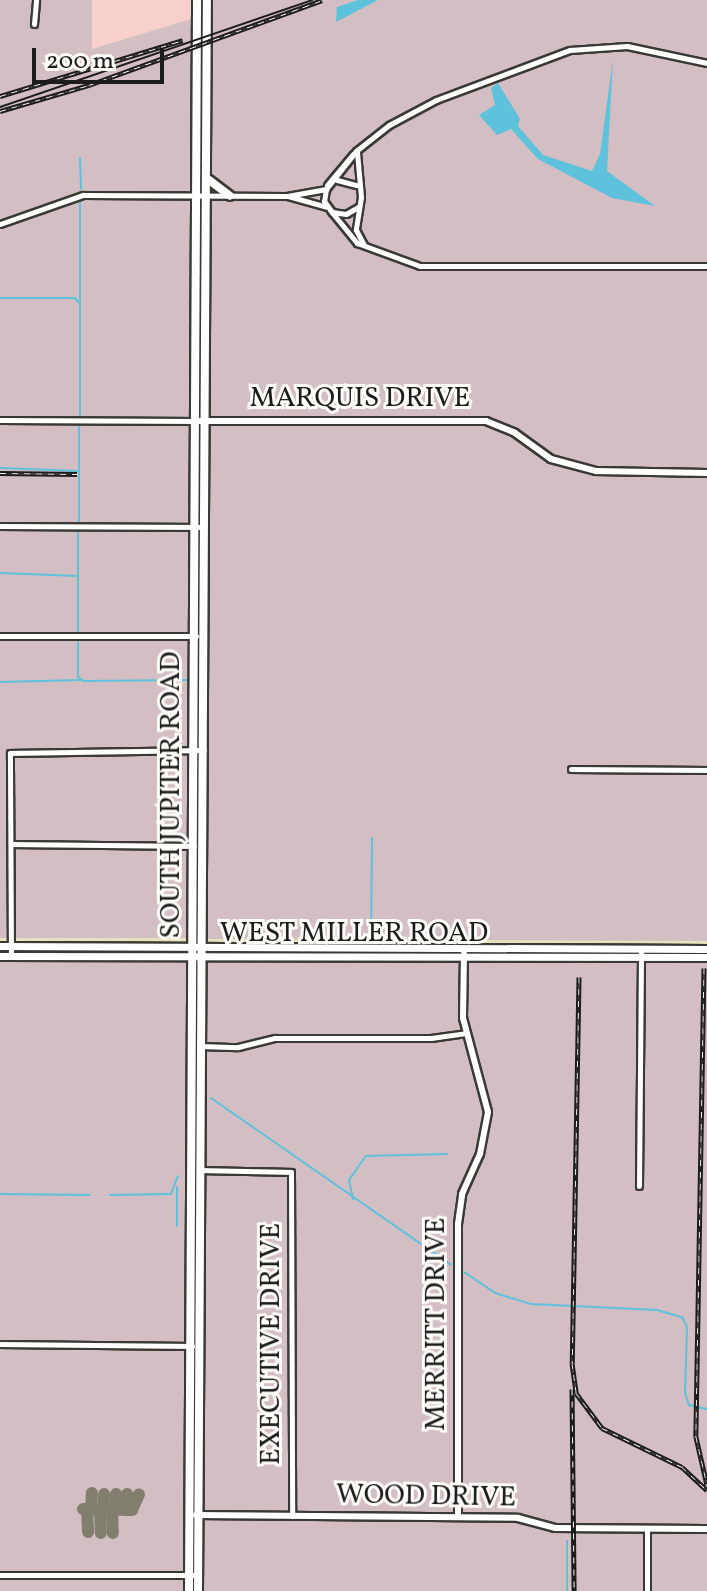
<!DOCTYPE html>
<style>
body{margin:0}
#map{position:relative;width:707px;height:1591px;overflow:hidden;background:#e7e1be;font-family:Vollkorn,serif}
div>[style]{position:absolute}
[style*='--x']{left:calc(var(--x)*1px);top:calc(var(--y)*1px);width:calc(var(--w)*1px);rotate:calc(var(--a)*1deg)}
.built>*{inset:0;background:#f7d0cc}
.industrial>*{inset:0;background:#d2bec3}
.water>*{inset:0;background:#5ec2dc}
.stream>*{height:2px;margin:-1px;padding:0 1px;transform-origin:1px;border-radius:1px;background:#5ec2dc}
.taxiway>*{height:12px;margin:-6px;padding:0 6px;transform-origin:6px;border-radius:6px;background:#827e6d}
.roads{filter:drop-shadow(2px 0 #3a3a34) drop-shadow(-2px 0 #3a3a34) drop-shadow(0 2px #3a3a34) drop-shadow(0 -2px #3a3a34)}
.minor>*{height:5px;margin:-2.5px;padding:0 2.5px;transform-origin:2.5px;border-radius:2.5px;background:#fff}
.tertiary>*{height:6px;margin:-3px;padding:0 3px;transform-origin:3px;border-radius:3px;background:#fff}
.secondary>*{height:7px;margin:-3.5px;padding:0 3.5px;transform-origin:3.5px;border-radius:3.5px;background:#fff}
.primary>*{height:8px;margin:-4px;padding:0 4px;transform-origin:4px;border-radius:4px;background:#fff}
.tram>*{height:2px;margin:-1px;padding:0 1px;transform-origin:1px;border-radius:1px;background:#1c1c1c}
.rail>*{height:5px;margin-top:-2.5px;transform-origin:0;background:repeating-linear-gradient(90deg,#fdfcf7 0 6px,#1c1c1c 0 12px);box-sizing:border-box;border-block:2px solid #1c1c1c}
span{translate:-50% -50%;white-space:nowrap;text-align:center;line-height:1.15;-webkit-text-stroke:6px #fdfcf7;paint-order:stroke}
.street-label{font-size:28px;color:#1c1c1c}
.scale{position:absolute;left:32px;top:48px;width:132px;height:36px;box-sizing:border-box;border:4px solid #1c1c1c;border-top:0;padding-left:10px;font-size:24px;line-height:28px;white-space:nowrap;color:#1c1c1c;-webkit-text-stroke:6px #fdfcf7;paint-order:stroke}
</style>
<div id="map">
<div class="built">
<div style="clip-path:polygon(92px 0,191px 0,191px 19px,91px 49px)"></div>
</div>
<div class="industrial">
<div style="clip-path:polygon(0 0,92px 0,92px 49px,191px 19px,189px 938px,0 938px)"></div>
<div style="clip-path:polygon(213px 0,707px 0,707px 941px,205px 939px)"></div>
<div style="clip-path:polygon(205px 958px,707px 960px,707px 1591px,202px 1591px)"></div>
<div style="clip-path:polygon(187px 960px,183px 1591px,0 1591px,0 962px)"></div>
</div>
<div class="water">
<div style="clip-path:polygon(358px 0,378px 0,336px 22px,337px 7px)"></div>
<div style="clip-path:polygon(613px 59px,607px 171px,655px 206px,612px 198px,538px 159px,511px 129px,497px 135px,479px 115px,495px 105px,491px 88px,498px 83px,520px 119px,518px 126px,543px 155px,592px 171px,600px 154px)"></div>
</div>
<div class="stream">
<div style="--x:80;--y:158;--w:31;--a:88"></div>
<div style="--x:0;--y:298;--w:75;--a:0"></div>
<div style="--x:75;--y:298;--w:8;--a:50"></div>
<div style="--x:80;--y:417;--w:218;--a:-90"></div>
<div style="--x:0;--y:468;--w:78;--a:2.2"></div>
<div style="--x:79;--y:523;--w:98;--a:-90"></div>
<div style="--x:0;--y:573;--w:78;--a:2.2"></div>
<div style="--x:78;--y:632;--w:102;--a:-90"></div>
<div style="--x:78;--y:639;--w:38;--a:90"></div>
<div style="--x:78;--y:677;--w:7;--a:34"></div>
<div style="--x:84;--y:681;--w:103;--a:-0.6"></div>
<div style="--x:0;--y:682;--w:81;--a:-1.4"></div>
<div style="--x:371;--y:940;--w:102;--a:-89.4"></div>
<div style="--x:211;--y:1098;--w:292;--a:34.8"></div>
<div style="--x:0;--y:1194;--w:90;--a:0.6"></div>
<div style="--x:110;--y:1195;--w:61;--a:-0.9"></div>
<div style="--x:171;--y:1194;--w:19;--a:-69"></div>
<div style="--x:353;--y:1199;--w:19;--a:-102"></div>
<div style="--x:349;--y:1180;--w:29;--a:-55"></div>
<div style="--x:366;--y:1156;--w:81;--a:-1.4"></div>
<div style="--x:177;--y:1226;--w:39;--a:-90"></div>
<div style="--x:464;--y:1272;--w:37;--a:34"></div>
<div style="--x:495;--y:1293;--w:38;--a:17"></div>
<div style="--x:531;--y:1304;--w:126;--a:2.7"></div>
<div style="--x:657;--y:1310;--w:26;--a:16"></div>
<div style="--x:682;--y:1317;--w:11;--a:63"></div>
<div style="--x:687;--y:1327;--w:66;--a:91.7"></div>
<div style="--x:685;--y:1393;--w:13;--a:72"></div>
<div style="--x:689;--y:1405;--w:18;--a:13"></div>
<div style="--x:567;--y:1541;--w:50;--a:90"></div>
</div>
<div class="taxiway">
<div style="--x:83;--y:1509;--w:49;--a:1.2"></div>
<div style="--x:132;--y:1510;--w:17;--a:-66"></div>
<div style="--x:87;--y:1510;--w:22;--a:87"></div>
<div style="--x:91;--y:1510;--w:17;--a:-87"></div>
<div style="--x:100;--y:1510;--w:23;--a:88"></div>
<div style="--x:103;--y:1510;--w:16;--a:-86"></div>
<div style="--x:112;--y:1510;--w:23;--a:88"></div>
<div style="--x:115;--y:1510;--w:16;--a:-86"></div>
<div style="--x:126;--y:1510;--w:16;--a:-86"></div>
</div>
<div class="roads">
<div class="minor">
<div style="--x:34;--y:24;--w:24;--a:-85"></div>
<div style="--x:357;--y:152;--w:45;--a:84.9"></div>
<div style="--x:361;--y:197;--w:33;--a:99"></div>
<div style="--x:356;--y:230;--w:17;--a:62"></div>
<div style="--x:337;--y:180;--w:20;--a:15"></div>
<div style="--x:327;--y:185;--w:40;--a:-50"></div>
<div style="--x:326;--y:189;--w:12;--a:99"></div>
<div style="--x:324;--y:201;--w:14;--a:54"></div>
<div style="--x:332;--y:212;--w:14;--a:8"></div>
<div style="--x:346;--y:214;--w:14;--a:-30"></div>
<div style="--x:288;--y:196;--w:41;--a:15.8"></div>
<div style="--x:330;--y:210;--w:43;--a:50.7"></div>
<div style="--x:357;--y:243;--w:67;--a:20.1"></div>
<div style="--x:420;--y:266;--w:287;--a:0"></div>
<div style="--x:0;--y:224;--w:88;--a:-19.3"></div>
<div style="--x:83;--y:195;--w:204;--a:0.3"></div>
<div style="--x:287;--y:196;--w:40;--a:-10"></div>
<div style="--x:326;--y:189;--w:48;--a:-51.7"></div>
<div style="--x:356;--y:151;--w:42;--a:-38.2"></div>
<div style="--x:389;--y:125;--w:53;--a:-28"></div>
<div style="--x:436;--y:100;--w:143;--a:-20.5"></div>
<div style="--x:570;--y:50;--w:57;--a:-4"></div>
<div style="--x:627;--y:46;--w:82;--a:12"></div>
<div style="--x:0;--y:420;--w:195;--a:0.3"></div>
<div style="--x:0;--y:526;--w:205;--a:0.3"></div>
<div style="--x:0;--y:636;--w:196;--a:0"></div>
<div style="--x:571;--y:769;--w:136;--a:0.4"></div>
<div style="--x:11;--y:844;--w:183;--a:0.6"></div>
<div style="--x:11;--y:956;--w:203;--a:-90.3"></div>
<div style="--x:10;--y:753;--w:194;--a:-0.9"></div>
<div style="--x:200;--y:1046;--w:38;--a:2"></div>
<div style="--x:238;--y:1047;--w:38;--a:-14"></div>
<div style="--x:275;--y:1038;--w:156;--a:0"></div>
<div style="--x:431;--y:1038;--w:35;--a:-8"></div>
<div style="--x:200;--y:1170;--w:91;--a:1.3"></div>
<div style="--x:291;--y:1172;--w:344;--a:89.8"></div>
<div style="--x:639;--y:1186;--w:237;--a:-89.5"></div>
<div style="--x:0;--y:1344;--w:192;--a:0.6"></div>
<div style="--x:0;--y:1575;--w:198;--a:0"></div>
<div style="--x:647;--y:1591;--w:63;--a:-90"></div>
</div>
<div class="tertiary">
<div style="--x:196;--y:421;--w:290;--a:0"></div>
<div style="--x:486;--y:421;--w:31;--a:22"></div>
<div style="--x:515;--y:433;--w:44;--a:35.8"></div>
<div style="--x:551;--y:459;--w:47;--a:14.9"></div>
<div style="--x:596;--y:471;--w:111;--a:1"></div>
<div style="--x:196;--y:1515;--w:322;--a:0.5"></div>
<div style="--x:518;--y:1518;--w:38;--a:15"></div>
<div style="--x:555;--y:1528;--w:152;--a:0.4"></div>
<div style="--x:458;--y:1517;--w:293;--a:-90"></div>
<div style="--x:458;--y:1224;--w:30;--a:-82"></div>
<div style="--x:462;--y:1194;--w:44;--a:-65.8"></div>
<div style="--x:480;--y:1154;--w:43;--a:-79.2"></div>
<div style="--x:488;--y:1112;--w:97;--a:-104.9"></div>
<div style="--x:463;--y:1018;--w:64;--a:-89.1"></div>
</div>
<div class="secondary">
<div style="--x:0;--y:946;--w:707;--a:0.24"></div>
<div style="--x:0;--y:956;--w:707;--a:0.08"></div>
</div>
<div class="primary">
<div style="--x:209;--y:180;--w:26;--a:37"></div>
<div style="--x:189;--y:1591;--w:1591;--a:-89.71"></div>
<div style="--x:198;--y:1591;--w:1591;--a:-89.68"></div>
</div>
</div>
<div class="tram">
<div style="--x:0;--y:107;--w:330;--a:-18.9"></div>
</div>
<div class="rail">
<div style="--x:0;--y:96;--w:191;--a:-17"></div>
<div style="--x:0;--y:111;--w:93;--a:-16.3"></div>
<div style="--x:89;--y:85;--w:248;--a:-20"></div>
<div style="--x:0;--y:473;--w:77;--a:0.7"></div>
<div style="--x:704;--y:968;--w:469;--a:91"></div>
<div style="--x:696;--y:1437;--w:49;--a:77.1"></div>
<div style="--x:579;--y:977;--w:386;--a:91"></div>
<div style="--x:572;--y:1363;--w:30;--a:82"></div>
<div style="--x:576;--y:1393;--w:44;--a:53.4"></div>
<div style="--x:602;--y:1428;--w:89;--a:26"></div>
<div style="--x:682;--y:1467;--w:34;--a:43"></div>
<div style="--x:572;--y:1389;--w:202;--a:89.4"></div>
</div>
<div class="street-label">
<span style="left:360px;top:399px">MARQUIS DRIVE</span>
<span style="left:172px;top:795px;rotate:-90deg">SOUTH JUPITER ROAD</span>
<span style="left:354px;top:934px">WEST MILLER ROAD</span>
<span style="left:437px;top:1324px;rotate:-90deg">MERRITT DRIVE</span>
<span style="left:272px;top:1344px;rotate:-90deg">EXECUTIVE DRIVE</span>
<span style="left:426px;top:1497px;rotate:1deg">WOOD DRIVE</span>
</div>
<div class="scale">200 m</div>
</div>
